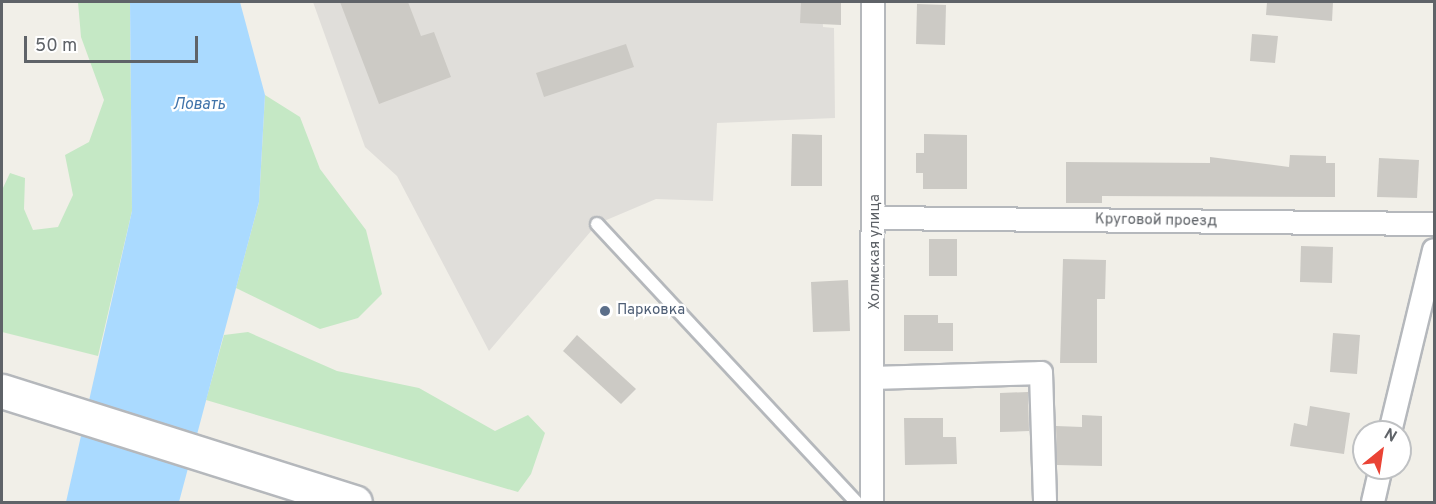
<!DOCTYPE html>
<meta charset="utf-8">
<style>
body{margin:0}
#map{position:relative;width:1436px;height:504px;overflow:hidden;background:#f1efe8;font-family:Overpass,sans-serif}
div>[style]{position:absolute}
[style*='--x']{left:calc(var(--x)*1px);top:calc(var(--y)*1px);width:calc(var(--w)*1px);rotate:calc(var(--a)*1deg)}
.industrial>*{inset:0;background:#e0deda}
.green>*{inset:0;background:#c5e8c5}
.water>*{inset:0;background:#aadaff}
.building>*{inset:0;background:#cccac5}
.roads{filter:drop-shadow(2px 0 #b5b8bc) drop-shadow(-2px 0 #b5b8bc) drop-shadow(0 2px #b5b8bc) drop-shadow(0 -2px #b5b8bc)}
.lane>*{height:12px;margin:-6px;padding:0 6px;transform-origin:6px;border-radius:6px;background:#fff}
.street>*{height:22px;margin:-11px;padding:0 11px;transform-origin:11px;border-radius:11px;background:#fff}
.secondary>*{height:33px;margin:-16.5px;padding:0 16.5px;transform-origin:16.5px;border-radius:16.5px;background:#fff}
.dots>*{width:16px;height:16px;translate:-50% -50%;box-sizing:border-box;border:3px solid #fff;border-radius:50%}
span{translate:-50% -50%;white-space:nowrap;text-align:center;line-height:1.15;-webkit-text-stroke:4.5px #fff;paint-order:stroke}
.street-label{font-size:15px;color:#5f6368}
.service-label{font-size:15px;color:#4e5e75}
.left{translate:0 -50%;text-align:left}
.water-label{font-size:16px;color:#4174aa;font-style:italic}
.frame{position:absolute;inset:0;border:3px solid #5f6368;pointer-events:none}
.north{position:absolute;left:1352px;top:420px;width:60px;height:60px;box-sizing:border-box;background:#fff;border:2px solid #bfc1c3;border-radius:50%;rotate:30deg;font-size:16px;font-weight:700;line-height:24px;text-align:center;color:#5f6368}
.north::after{content:'';display:block;margin:auto;width:21px;height:27px;background:#ea4335;clip-path:polygon(50% 0,100% 100%,50% 72%,0 100%)}
.scale{position:absolute;left:24px;top:36px;width:174px;height:27px;box-sizing:border-box;border:3px solid #5f6368;border-top:0;padding-left:8px;font-size:18px;line-height:21px;white-space:nowrap;color:#5f6368;-webkit-text-stroke:4px #fff;paint-order:stroke}
</style>
<div id="map">
<div class="industrial">
<div style="clip-path:polygon(313px 2px,822px 2px,823px 27px,834px 28px,835px 118px,717px 123px,713px 201px,656px 199px,597px 224px,489px 351px,397px 176px,365px 147px)"></div>
</div>
<div class="green">
<div style="clip-path:polygon(78px 2px,130px 2px,132px 211px,98px 356px,2px 332px,2px 190px,10px 173px,25px 178px,24px 209px,33px 230px,58px 227px,73px 195px,65px 155px,89px 142px,104px 100px,81px 37px)"></div>
<div style="clip-path:polygon(265px 95px,300px 117px,320px 169px,366px 230px,382px 294px,358px 318px,320px 329px,236px 288px,259px 202px)"></div>
<div style="clip-path:polygon(248px 332px,337px 371px,419px 388px,495px 431px,528px 415px,545px 433px,531px 474px,518px 492px,206px 400px,224px 335px)"></div>
</div>
<div class="water">
<div style="clip-path:polygon(130px 2px,240px 2px,265px 95px,259px 202px,179px 502px,66px 502px,132px 211px)"></div>
</div>
<div class="building">
<div style="clip-path:polygon(340px 2px,408px 2px,421px 36px,434px 32px,451px 77px,379px 104px)"></div>
<div style="clip-path:polygon(801px 2px,841px 2px,841px 25px,800px 23px)"></div>
<div style="clip-path:polygon(1267px 2px,1333px 2px,1332px 21px,1266px 15px)"></div>
<div style="clip-path:polygon(917px 4px,946px 5px,945px 45px,916px 44px)"></div>
<div style="clip-path:polygon(1252px 34px,1278px 36px,1275px 63px,1250px 61px)"></div>
<div style="clip-path:polygon(626px 44px,634px 67px,544px 97px,536px 73px)"></div>
<div style="clip-path:polygon(792px 134px,822px 135px,822px 186px,791px 186px)"></div>
<div style="clip-path:polygon(924px 134px,967px 135px,967px 189px,923px 189px,923px 173px,916px 173px,916px 153px,924px 153px)"></div>
<div style="clip-path:polygon(1290px 155px,1326px 156px,1326px 163px,1335px 163px,1335px 197px,1102px 196px,1102px 203px,1066px 203px,1066px 162px,1210px 163px,1210px 157px,1289px 167px)"></div>
<div style="clip-path:polygon(1379px 158px,1419px 160px,1417px 198px,1377px 197px)"></div>
<div style="clip-path:polygon(929px 239px,957px 239px,957px 276px,929px 276px)"></div>
<div style="clip-path:polygon(1301px 246px,1333px 247px,1332px 283px,1300px 282px)"></div>
<div style="clip-path:polygon(1063px 259px,1106px 260px,1105px 299px,1097px 299px,1097px 363px,1060px 363px)"></div>
<div style="clip-path:polygon(848px 280px,850px 331px,813px 332px,811px 282px)"></div>
<div style="clip-path:polygon(904px 315px,938px 315px,938px 323px,953px 323px,953px 351px,904px 351px)"></div>
<div style="clip-path:polygon(1333px 333px,1360px 335px,1357px 374px,1330px 372px)"></div>
<div style="clip-path:polygon(577px 335px,636px 389px,621px 404px,563px 351px)"></div>
<div style="clip-path:polygon(1028px 392px,1029px 431px,1000px 432px,1000px 393px)"></div>
<div style="clip-path:polygon(1310px 406px,1350px 413px,1344px 454px,1290px 446px,1294px 423px,1307px 426px)"></div>
<div style="clip-path:polygon(1082px 415px,1102px 416px,1102px 466px,1057px 465px,1056px 426px,1082px 427px)"></div>
<div style="clip-path:polygon(904px 418px,943px 418px,943px 437px,956px 437px,957px 464px,905px 465px)"></div>
</div>
<div class="roads">
<div class="lane">
<div style="--x:597;--y:224;--w:380;--a:47"></div>
</div>
<div class="street">
<div style="--x:877;--y:218;--w:557;--a:0.62"></div>
<div style="--x:874;--y:378;--w:167;--a:-1.7"></div>
<div style="--x:1041;--y:373;--w:129;--a:88.2"></div>
<div style="--x:1390;--y:432;--w:187;--a:-76.4"></div>
<div style="--x:872;--y:502;--w:500;--a:-89.89"></div>
<div style="--x:1373;--y:502;--w:35;--a:-77"></div>
</div>
<div class="secondary">
<div style="--x:2;--y:391;--w:370;--a:17.5"></div>
</div>
</div>
<div class="dots">
<div style="left:605px;top:311px;background:#5c6f8a"></div>
</div>
<div class="street-label">
<span style="left:1156px;top:221px;rotate:1deg">Круговой проезд</span>
<span style="left:876px;top:252px;rotate:-90deg">Холмская улица</span>
</div>
<div class="service-label">
<span class="left" style="left:617px;top:311px">Парковка</span>
</div>
<div class="water-label">
<span style="left:199px;top:105px">Ловать</span>
</div>
<div class="frame"></div>
<div class="north">N</div>
<div class="scale">50 m</div>
</div>
